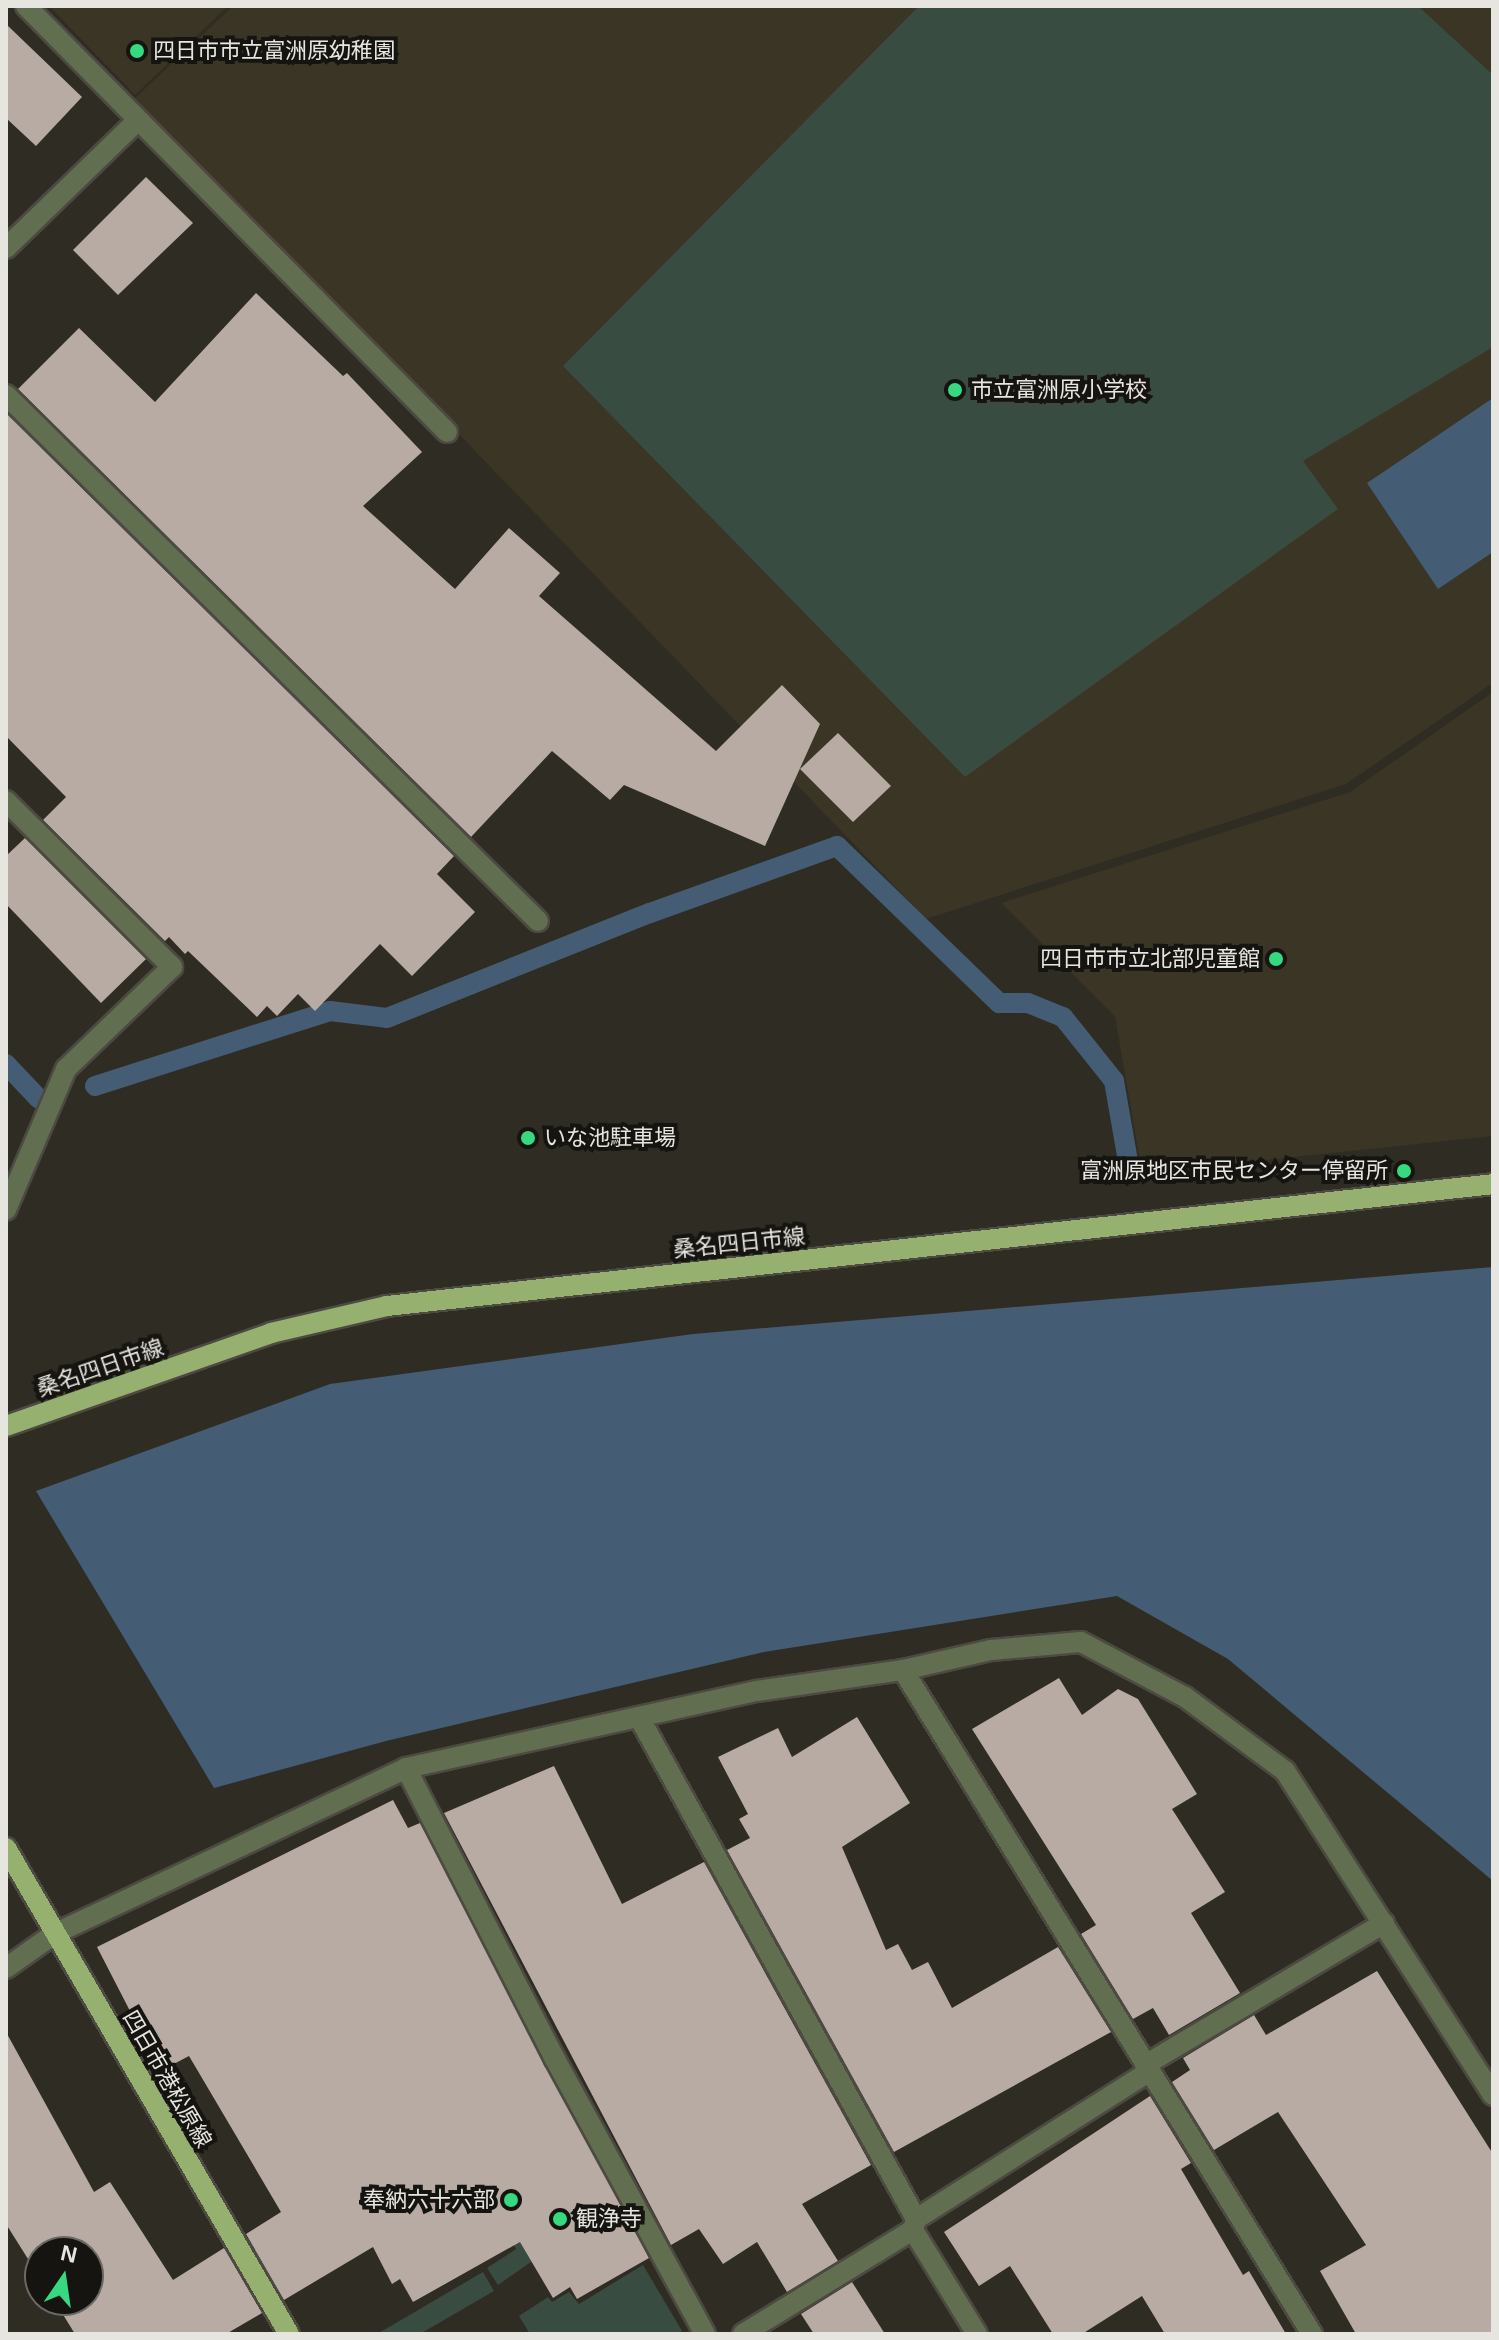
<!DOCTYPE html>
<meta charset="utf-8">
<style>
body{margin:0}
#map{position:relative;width:1499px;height:2340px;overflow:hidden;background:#2f2c23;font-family:Arial,"Noto Sans JP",sans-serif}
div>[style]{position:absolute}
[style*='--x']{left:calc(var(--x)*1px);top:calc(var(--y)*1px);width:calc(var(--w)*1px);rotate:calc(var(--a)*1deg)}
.built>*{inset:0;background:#3a3525}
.green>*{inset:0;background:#394c41}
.water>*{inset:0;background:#445c74}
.stream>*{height:20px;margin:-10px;padding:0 10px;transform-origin:10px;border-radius:10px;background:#445c74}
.building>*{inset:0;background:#b7aba4}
.roads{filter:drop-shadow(2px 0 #4c4a41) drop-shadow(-2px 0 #4c4a41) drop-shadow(0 2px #4c4a41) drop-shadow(0 -2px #4c4a41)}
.minor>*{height:20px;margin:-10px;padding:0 10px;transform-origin:10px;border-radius:10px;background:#616e50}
.major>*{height:20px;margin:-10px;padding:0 10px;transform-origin:10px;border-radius:10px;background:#96b070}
.dots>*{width:22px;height:22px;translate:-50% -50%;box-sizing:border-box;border:4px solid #161410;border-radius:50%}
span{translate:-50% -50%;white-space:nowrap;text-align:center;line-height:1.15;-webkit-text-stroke:8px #161410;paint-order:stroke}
.poi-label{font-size:22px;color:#e7e5df}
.left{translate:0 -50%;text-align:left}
.right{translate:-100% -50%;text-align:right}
.street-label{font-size:22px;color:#e7e5df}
.frame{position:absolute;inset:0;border:8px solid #e7e5df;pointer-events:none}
.north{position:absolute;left:24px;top:2236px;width:80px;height:80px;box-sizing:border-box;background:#161410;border:2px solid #6a6863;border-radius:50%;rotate:13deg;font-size:22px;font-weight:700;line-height:32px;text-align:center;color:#e7e5df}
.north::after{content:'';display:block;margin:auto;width:28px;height:36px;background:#36d880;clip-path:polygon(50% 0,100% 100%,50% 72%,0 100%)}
</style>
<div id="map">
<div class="built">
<div style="clip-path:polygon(49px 6px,228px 6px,135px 95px)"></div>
<div style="clip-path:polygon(233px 6px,1493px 6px,1493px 683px,1346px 784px,926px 919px,135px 98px)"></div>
<div style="clip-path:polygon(1493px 692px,1493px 1136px,1142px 1173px,1115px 1016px,1001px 903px,1350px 792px)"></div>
</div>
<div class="green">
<div style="clip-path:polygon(919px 6px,1418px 6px,1493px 75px,1493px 347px,1303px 461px,1338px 509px,965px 777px,563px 366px)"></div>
<div style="clip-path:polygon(482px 2190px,538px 2257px,498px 2285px,487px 2268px,516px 2249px)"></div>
<div style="clip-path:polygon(643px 2265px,682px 2331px,677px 2334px,530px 2334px,519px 2316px,548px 2297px,552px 2302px,569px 2292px,579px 2304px)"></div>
<div style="clip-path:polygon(483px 2272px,494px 2291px,420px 2334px,377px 2334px)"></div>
</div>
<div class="water">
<div style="clip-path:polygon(1493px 398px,1493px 552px,1438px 589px,1367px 483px)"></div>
<div style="clip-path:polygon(1493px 1267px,1493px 1881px,1228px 1659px,1117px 1596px,764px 1652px,386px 1741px,214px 1788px,36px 1491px,330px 1384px,693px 1334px)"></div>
</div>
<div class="stream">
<div style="--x:6;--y:1064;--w:48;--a:46.7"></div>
<div style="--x:95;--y:1086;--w:247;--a:-17.7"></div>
<div style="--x:330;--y:1011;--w:57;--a:7"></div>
<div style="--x:387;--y:1018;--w:283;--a:-21.8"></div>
<div style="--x:650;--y:913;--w:199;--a:-19.7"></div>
<div style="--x:837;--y:846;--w:226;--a:44.1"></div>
<div style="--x:999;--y:1003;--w:29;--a:0"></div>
<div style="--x:1028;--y:1003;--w:38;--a:22"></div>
<div style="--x:1063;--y:1017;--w:82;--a:51.4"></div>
<div style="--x:1114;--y:1081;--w:81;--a:80.1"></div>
</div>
<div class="building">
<div style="clip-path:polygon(6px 24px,82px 97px,36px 146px,6px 118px)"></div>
<div style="clip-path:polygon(146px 177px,193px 223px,118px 295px,73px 250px)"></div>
<div style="clip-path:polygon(256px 293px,343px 376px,347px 373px,422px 452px,363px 506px,455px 589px,509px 528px,560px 573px,539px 596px,716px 751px,782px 685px,820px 724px,765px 846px,624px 785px,610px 800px,552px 751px,471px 837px,18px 389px,79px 328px,155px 402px)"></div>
<div style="clip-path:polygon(6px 413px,454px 856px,437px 874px,475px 912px,412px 976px,380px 944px,315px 1011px,298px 994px,277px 1016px,267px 1006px,257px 1017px,188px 951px,185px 954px,169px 937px,165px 941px,43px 820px,66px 797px,6px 736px)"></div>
<div style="clip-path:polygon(838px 733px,891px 786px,853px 822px,800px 769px)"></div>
<div style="clip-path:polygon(25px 838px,146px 959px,101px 1003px,6px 904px,6px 856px)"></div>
<div style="clip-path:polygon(1059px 1678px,1082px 1715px,1118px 1689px,1138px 1699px,1197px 1794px,1172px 1809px,1225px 1892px,1191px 1913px,1240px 1993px,1169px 2035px,1153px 2008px,1133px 2019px,1081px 1934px,1096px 1925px,972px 1729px)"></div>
<div style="clip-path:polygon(857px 1717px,910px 1803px,842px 1847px,886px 1950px,898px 1944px,912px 1970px,928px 1962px,952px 2008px,1058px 1947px,1111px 2032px,894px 2152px,727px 1850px,750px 1838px,739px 1819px,748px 1814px,718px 1757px,778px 1728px,792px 1757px)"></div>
<div style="clip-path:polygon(554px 1766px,622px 1904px,704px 1862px,871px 2165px,802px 2204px,838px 2261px,787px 2292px,757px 2242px,723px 2264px,699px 2229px,671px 2245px,444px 1813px)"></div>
<div style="clip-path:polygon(393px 1800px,408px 1828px,420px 1823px,649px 2258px,577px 2299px,570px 2287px,553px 2298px,520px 2242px,413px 2302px,400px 2279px,392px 2284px,373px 2247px,284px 2300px,246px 2234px,281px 2212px,189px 2056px,170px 2066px,154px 2038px,146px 2042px,97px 1947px)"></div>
<div style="clip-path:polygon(1377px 1971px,1493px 2154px,1493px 2334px,1356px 2334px,1320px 2271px,1366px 2245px,1278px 2112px,1214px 2150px,1172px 2082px,1190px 2070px,1183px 2058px,1254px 2015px,1266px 2035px)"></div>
<div style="clip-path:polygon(6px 2032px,94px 2192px,110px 2182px,173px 2280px,224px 2248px,262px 2313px,226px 2334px,75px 2334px,54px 2300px,88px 2300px,88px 2252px,40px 2252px,40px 2278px,6px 2224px)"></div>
<div style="clip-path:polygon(1150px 2096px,1191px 2163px,1181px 2169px,1243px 2275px,1249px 2271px,1286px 2334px,1165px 2334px,1142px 2296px,1082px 2334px,1053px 2334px,1010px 2266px,979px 2286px,944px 2232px)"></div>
<div style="clip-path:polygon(852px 2282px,885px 2334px,814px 2334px,801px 2314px)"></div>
</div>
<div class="roads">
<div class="minor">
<div style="--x:26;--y:6;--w:599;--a:45.34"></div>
<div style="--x:6;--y:248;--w:181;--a:-44.1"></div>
<div style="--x:6;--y:395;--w:748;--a:44.68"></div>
<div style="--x:6;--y:801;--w:235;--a:45"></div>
<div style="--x:172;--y:967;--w:147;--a:136.1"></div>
<div style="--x:66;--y:1069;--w:153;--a:113.1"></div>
<div style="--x:903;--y:1670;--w:780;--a:58.37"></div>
<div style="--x:640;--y:1719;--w:571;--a:61.1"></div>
<div style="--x:406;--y:1768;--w:327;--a:62.9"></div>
<div style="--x:555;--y:2059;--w:313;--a:61.4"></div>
<div style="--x:6;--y:1968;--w:59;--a:-35.3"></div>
<div style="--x:54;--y:1934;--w:389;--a:-25.2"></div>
<div style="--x:406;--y:1768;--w:359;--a:-12.4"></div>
<div style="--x:757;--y:1691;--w:148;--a:-8.2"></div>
<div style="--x:903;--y:1670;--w:90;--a:-12.8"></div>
<div style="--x:991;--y:1650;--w:90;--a:-5.1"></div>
<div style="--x:1081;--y:1642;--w:118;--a:27.9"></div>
<div style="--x:1185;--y:1697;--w:124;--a:36.5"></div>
<div style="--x:1285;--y:1771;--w:385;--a:57.3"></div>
<div style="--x:1145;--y:2065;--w:278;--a:-30.7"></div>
<div style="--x:913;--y:2230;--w:122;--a:58.4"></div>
<div style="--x:743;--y:2334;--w:199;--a:-31.5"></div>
<div style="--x:913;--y:2230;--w:11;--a:-75"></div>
<div style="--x:916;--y:2219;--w:277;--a:-32.3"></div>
</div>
<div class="major">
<div style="--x:6;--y:1426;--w:281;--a:-19.3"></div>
<div style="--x:271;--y:1333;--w:119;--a:-13.1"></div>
<div style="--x:387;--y:1306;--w:1113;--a:-6.29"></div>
<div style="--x:6;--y:1848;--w:562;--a:59.79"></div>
</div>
</div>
<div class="dots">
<div style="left:137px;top:51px;background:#36d880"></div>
<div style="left:955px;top:390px;background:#36d880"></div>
<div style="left:1276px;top:959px;background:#36d880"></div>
<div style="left:528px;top:1138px;background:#36d880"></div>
<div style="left:1404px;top:1171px;background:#36d880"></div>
<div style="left:511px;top:2200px;background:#36d880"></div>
<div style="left:560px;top:2219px;background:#36d880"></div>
</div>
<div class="poi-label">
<span class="left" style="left:153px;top:51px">四日市市立富洲原幼稚園</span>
<span class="left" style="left:971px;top:390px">市立富洲原小学校</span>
<span class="right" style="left:1260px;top:959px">四日市市立北部児童館</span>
<span class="left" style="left:544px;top:1138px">いな池駐車場</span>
<span class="right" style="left:1388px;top:1171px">富洲原地区市民センター停留所</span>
<span class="right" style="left:495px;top:2200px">奉納六十六部</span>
<span class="left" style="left:576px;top:2219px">観浄寺</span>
</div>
<div class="street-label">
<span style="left:739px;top:1243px;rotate:-6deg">桑名四日市線</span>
<span style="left:100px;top:1368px;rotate:-19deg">桑名四日市線</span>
<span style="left:167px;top:2079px;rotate:60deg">四日市港松原線</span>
</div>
<div class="frame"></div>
<div class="north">N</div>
</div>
